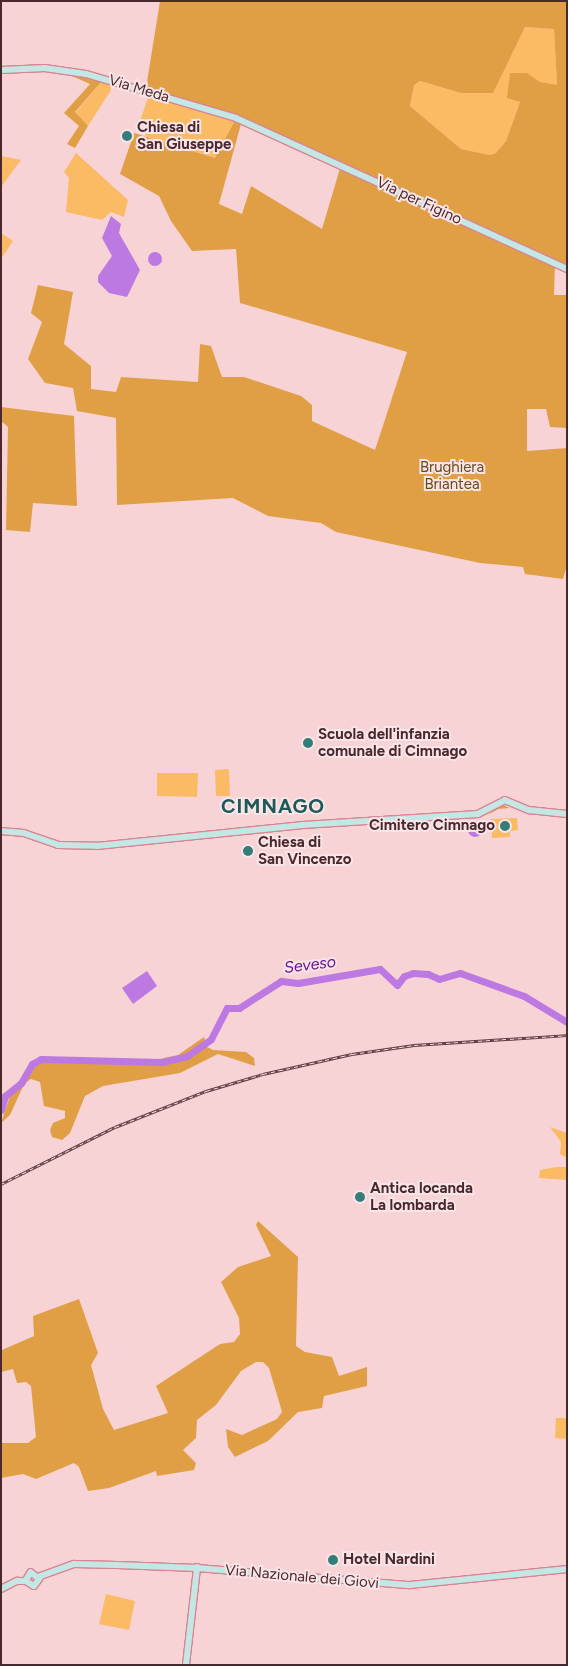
<!DOCTYPE html>
<style>
body{margin:0}
#map{position:relative;width:568px;height:1666px;overflow:hidden;background:#f8d3d6;font-family:Figtree,sans-serif}
div>[style]{position:absolute}
[style*='--x']{left:calc(var(--x)*1px);top:calc(var(--y)*1px);width:calc(var(--w)*1px);rotate:calc(var(--a)*1deg)}
.green>*{inset:0;background:#fbba64}
.forest>*{inset:0;background:#e19f45}
.water>*{inset:0;background:#bc79e2}
.round{border-radius:50%}
.river>*{height:7px;margin:-3.5px;padding:0 3.5px;transform-origin:3.5px;border-radius:3.5px;background:#bc79e2}
.roads{filter:drop-shadow(1px 0 #d9848f) drop-shadow(-1px 0 #d9848f) drop-shadow(0 1px #d9848f) drop-shadow(0 -1px #d9848f)}
.secondary>*{height:5.5px;margin:-2.75px;padding:0 2.75px;transform-origin:2.75px;border-radius:2.75px;background:#c4e7e6}
.rail>*{height:3px;margin-top:-1.5px;transform-origin:0;background:repeating-linear-gradient(90deg,#f8e5e7 0 4px,#5d3a3e 0 8px);box-sizing:border-box;border-block:1px solid #5d3a3e}
.dots>*{width:14px;height:14px;translate:-50% -50%;box-sizing:border-box;border:2px solid #f8e5e7;border-radius:50%}
span{translate:-50% -50%;white-space:nowrap;text-align:center;line-height:1.15;-webkit-text-stroke:4px #f8e5e7;paint-order:stroke}
.street-label{font-size:15px;color:#4b282d}
.poi-label{font-size:15px;color:#4b282d;font-weight:700}
.left{translate:0 -50%;text-align:left}
.right{translate:-100% -50%;text-align:right}
.park-label{font-size:15px;color:#6b491a}
.water-label{font-size:16px;color:#6d1295;font-style:italic}
.district-label{font-size:20px;color:#1f5a58;font-weight:700;letter-spacing:1px}
.frame{position:absolute;inset:0;border:2px solid #4b282d;pointer-events:none}
</style>
<div id="map">
<div class="green">
<div style="clip-path:polygon(525px 27px,554px 29px,557px 86px,540px 82px,520px 102px,506px 141px,496px 153px,490px 155px,461px 149px,410px 106px,414px 85px,420px 81px,461px 93px,492px 93px)"></div>
<div style="clip-path:polygon(102px 81px,111px 84px,111px 90px,88px 126px,75px 113px)"></div>
<div style="clip-path:polygon(149px 95px,235px 120px,215px 158px,145px 136px,149px 124px,140px 121px)"></div>
<div style="clip-path:polygon(76px 153px,128px 200px,124px 217px,111px 212px,102px 220px,66px 212px,69px 178px,64px 172px)"></div>
<div style="clip-path:polygon(1px 156px,21px 160px,1px 187px)"></div>
<div style="clip-path:polygon(1px 233px,13px 241px,1px 259px)"></div>
<div style="clip-path:polygon(229px 769px,230px 796px,216px 796px,215px 770px)"></div>
<div style="clip-path:polygon(157px 773px,198px 773px,197px 797px,157px 796px)"></div>
<div style="clip-path:polygon(517px 818px,518px 830px,510px 831px,510px 837px,492px 838px,491px 819px)"></div>
<div style="clip-path:polygon(550px 1127px,567px 1133px,567px 1158px,560px 1154px,561px 1142px)"></div>
<div style="clip-path:polygon(556px 1167px,567px 1167px,567px 1180px,539px 1178px,540px 1170px)"></div>
<div style="clip-path:polygon(556px 1418px,567px 1418px,567px 1439px,555px 1438px)"></div>
<div style="clip-path:polygon(106px 1594px,135px 1601px,129px 1630px,99px 1624px)"></div>
</div>
<div class="forest">
<div style="clip-path:polygon(evenodd,160px 1px,567px 1px,567px 267px,264px 129px,146px 88px,160px 1px,525px 27px,554px 29px,557px 85px,540px 82px,527px 73px,510px 73px,507px 98px,520px 102px,506px 141px,496px 153px,490px 155px,461px 149px,410px 106px,414px 85px,420px 81px,461px 93px,493px 93px,525px 27px)"></div>
<div style="clip-path:polygon(63px 72px,102px 81px,75px 112px,88px 126px,75px 148px,67px 144px,79px 126px,64px 113px,90px 84px)"></div>
<div style="clip-path:polygon(234px 122px,241px 124px,219px 204px,242px 214px,251px 186px,322px 229px,341px 165px,555px 264px,554px 295px,567px 295px,567px 428px,550px 427px,546px 409px,527px 409px,527px 451px,567px 448px,567px 565px,563px 579px,525px 574px,523px 567px,480px 563px,336px 532px,321px 523px,268px 516px,233px 498px,117px 505px,116px 418px,77px 411px,73px 388px,45px 383px,28px 359px,42px 322px,31px 313px,38px 285px,73px 292px,64px 344px,91px 366px,91px 389px,116px 392px,121px 377px,198px 382px,200px 344px,211px 346px,222px 377px,244px 377px,301px 396px,312px 405px,312px 421px,375px 450px,407px 352px,240px 303px,236px 249px,192px 251px,171px 221px,159px 196px,120px 174px,134px 133px,215px 158px)"></div>
<div style="clip-path:polygon(1px 407px,74px 416px,77px 506px,33px 503px,30px 532px,6px 530px,8px 427px,1px 421px)"></div>
<div style="clip-path:polygon(502px 804px,519px 813px,509px 808px,498px 809px,487px 816px)"></div>
<div style="clip-path:polygon(204px 1037px,207px 1047px,213px 1050px,246px 1052px,254px 1058px,255px 1066px,218px 1054px,180px 1073px,103px 1086px,85px 1096px,70px 1133px,62px 1140px,52px 1137px,50px 1130px,53px 1123px,65px 1118px,65px 1111px,44px 1106px,40px 1082px,31px 1079px,24px 1084px,10px 1115px,1px 1123px,10px 1096px,20px 1088px,31px 1069px,44px 1059px,155px 1060px,178px 1055px)"></div>
<div style="clip-path:polygon(258px 1221px,298px 1257px,296px 1346px,305px 1352px,332px 1357px,339px 1376px,367px 1367px,367px 1386px,324px 1396px,322px 1408px,298px 1412px,268px 1441px,235px 1457px,228px 1447px,226px 1429px,242px 1435px,277px 1419px,282px 1412px,269px 1368px,263px 1362px,256px 1362px,241px 1371px,216px 1405px,197px 1420px,196px 1438px,183px 1450px,196px 1463px,194px 1470px,157px 1476px,156px 1471px,109px 1488px,88px 1491px,79px 1467px,74px 1463px,36px 1479px,23px 1474px,1px 1478px,1px 1443px,28px 1443px,36px 1437px,31px 1386px,26px 1382px,17px 1383px,13px 1369px,1px 1372px,2px 1350px,34px 1336px,33px 1316px,79px 1299px,98px 1353px,91px 1365px,103px 1409px,114px 1430px,168px 1413px,156px 1386px,220px 1344px,234px 1342px,240px 1334px,239px 1318px,221px 1282px,238px 1267px,271px 1256px,256px 1225px)"></div>
</div>
<div class="water">
<div style="clip-path:polygon(111px 216px,121px 224px,119px 233px,140px 270px,127px 297px,109px 293px,98px 282px,98px 276px,112px 256px,102px 238px)"></div>
<div class="round" style="left:148px;top:252px;width:14px;height:14px"></div>
<div class="round" style="left:468px;top:823px;width:14px;height:14px"></div>
<div style="clip-path:polygon(147px 971px,157px 986px,133px 1004px,122px 988px)"></div>
</div>
<div class="river">
<div style="--x:1;--y:1110;--w:15;--a:-74"></div>
<div style="--x:5;--y:1096;--w:21;--a:-39"></div>
<div style="--x:21;--y:1083;--w:22;--a:-60"></div>
<div style="--x:32;--y:1064;--w:10;--a:-29"></div>
<div style="--x:41;--y:1059;--w:121;--a:1.4"></div>
<div style="--x:162;--y:1062;--w:26;--a:-13"></div>
<div style="--x:187;--y:1056;--w:29;--a:-35"></div>
<div style="--x:211;--y:1039;--w:35;--a:-63"></div>
<div style="--x:227;--y:1008;--w:12;--a:0"></div>
<div style="--x:239;--y:1008;--w:50;--a:-32.7"></div>
<div style="--x:281;--y:981;--w:17;--a:7"></div>
<div style="--x:298;--y:983;--w:83;--a:-9.7"></div>
<div style="--x:380;--y:969;--w:23;--a:43"></div>
<div style="--x:397;--y:985;--w:11;--a:-52"></div>
<div style="--x:404;--y:976;--w:9;--a:-18"></div>
<div style="--x:413;--y:973;--w:15;--a:4"></div>
<div style="--x:428;--y:974;--w:12;--a:24"></div>
<div style="--x:439;--y:979;--w:22;--a:-16"></div>
<div style="--x:460;--y:973;--w:68;--a:19.8"></div>
<div style="--x:524;--y:996;--w:50;--a:31.2"></div>
</div>
<div class="roads">
<div class="secondary">
<div style="--x:1;--y:70;--w:44;--a:-2.6"></div>
<div style="--x:45;--y:68;--w:41;--a:8.3"></div>
<div style="--x:86;--y:74;--w:156;--a:16.3"></div>
<div style="--x:236;--y:118;--w:364;--a:24.5"></div>
<div style="--x:1;--y:831;--w:23;--a:5"></div>
<div style="--x:24;--y:833;--w:36;--a:19"></div>
<div style="--x:58;--y:845;--w:39;--a:1"></div>
<div style="--x:97;--y:846;--w:207;--a:-5.8"></div>
<div style="--x:303;--y:825;--w:175;--a:-3.6"></div>
<div style="--x:478;--y:814;--w:30;--a:-27"></div>
<div style="--x:505;--y:800;--w:26;--a:23"></div>
<div style="--x:529;--y:810;--w:38;--a:6"></div>
<div style="--x:38;--y:1577;--w:38;--a:-20"></div>
<div style="--x:74;--y:1564;--w:43;--a:1.3"></div>
<div style="--x:117;--y:1565;--w:80;--a:2.1"></div>
<div style="--x:197;--y:1568;--w:214;--a:4.6"></div>
<div style="--x:410;--y:1585;--w:158;--a:-5.8"></div>
<div style="--x:1;--y:1589;--w:18;--a:-27"></div>
<div style="--x:17;--y:1581;--w:9;--a:0"></div>
<div style="--x:26;--y:1581;--w:9;--a:32"></div>
<div style="--x:34;--y:1586;--w:9;--a:-54"></div>
<div style="--x:39;--y:1579;--w:10;--a:-143"></div>
<div style="--x:31;--y:1573;--w:9;--a:122"></div>
<div style="--x:186;--y:1665;--w:98;--a:-83.5"></div>
</div>
</div>
<div class="rail">
<div style="--x:1;--y:1184;--w:127;--a:-26.6"></div>
<div style="--x:115;--y:1127;--w:98;--a:-21.6"></div>
<div style="--x:206;--y:1091;--w:59;--a:-16.6"></div>
<div style="--x:263;--y:1074;--w:91;--a:-12.7"></div>
<div style="--x:352;--y:1054;--w:63;--a:-8.3"></div>
<div style="--x:414;--y:1045;--w:153;--a:-3.7"></div>
</div>
<div class="dots">
<div style="left:127px;top:136px;background:#347d7a"></div>
<div style="left:308px;top:743px;background:#347d7a"></div>
<div style="left:505px;top:826px;background:#347d7a"></div>
<div style="left:248px;top:851px;background:#347d7a"></div>
<div style="left:360px;top:1197px;background:#347d7a"></div>
<div style="left:333px;top:1560px;background:#347d7a"></div>
</div>
<div class="street-label">
<span style="left:139px;top:89px;rotate:17deg">Via Meda</span>
<span style="left:419px;top:201px;rotate:25deg">Via per Figino</span>
<span style="left:302px;top:1577px;rotate:5deg">Via Nazionale dei Giovi</span>
</div>
<div class="poi-label">
<span class="left" style="left:137px;top:136px">Chiesa di<br>San Giuseppe</span>
<span class="left" style="left:318px;top:743px">Scuola dell'infanzia<br>comunale di Cimnago</span>
<span class="right" style="left:495px;top:826px">Cimitero Cimnago</span>
<span class="left" style="left:258px;top:851px">Chiesa di<br>San Vincenzo</span>
<span class="left" style="left:370px;top:1197px">Antica locanda<br>La lombarda</span>
<span class="left" style="left:343px;top:1560px">Hotel Nardini</span>
</div>
<div class="park-label">
<span style="left:452px;top:476px">Brughiera<br>Briantea</span>
</div>
<div class="water-label">
<span style="left:310px;top:965px;rotate:-7deg">Seveso</span>
</div>
<div class="district-label">
<span style="left:273px;top:806px">CIMNAGO</span>
</div>
<div class="frame"></div>
</div>
